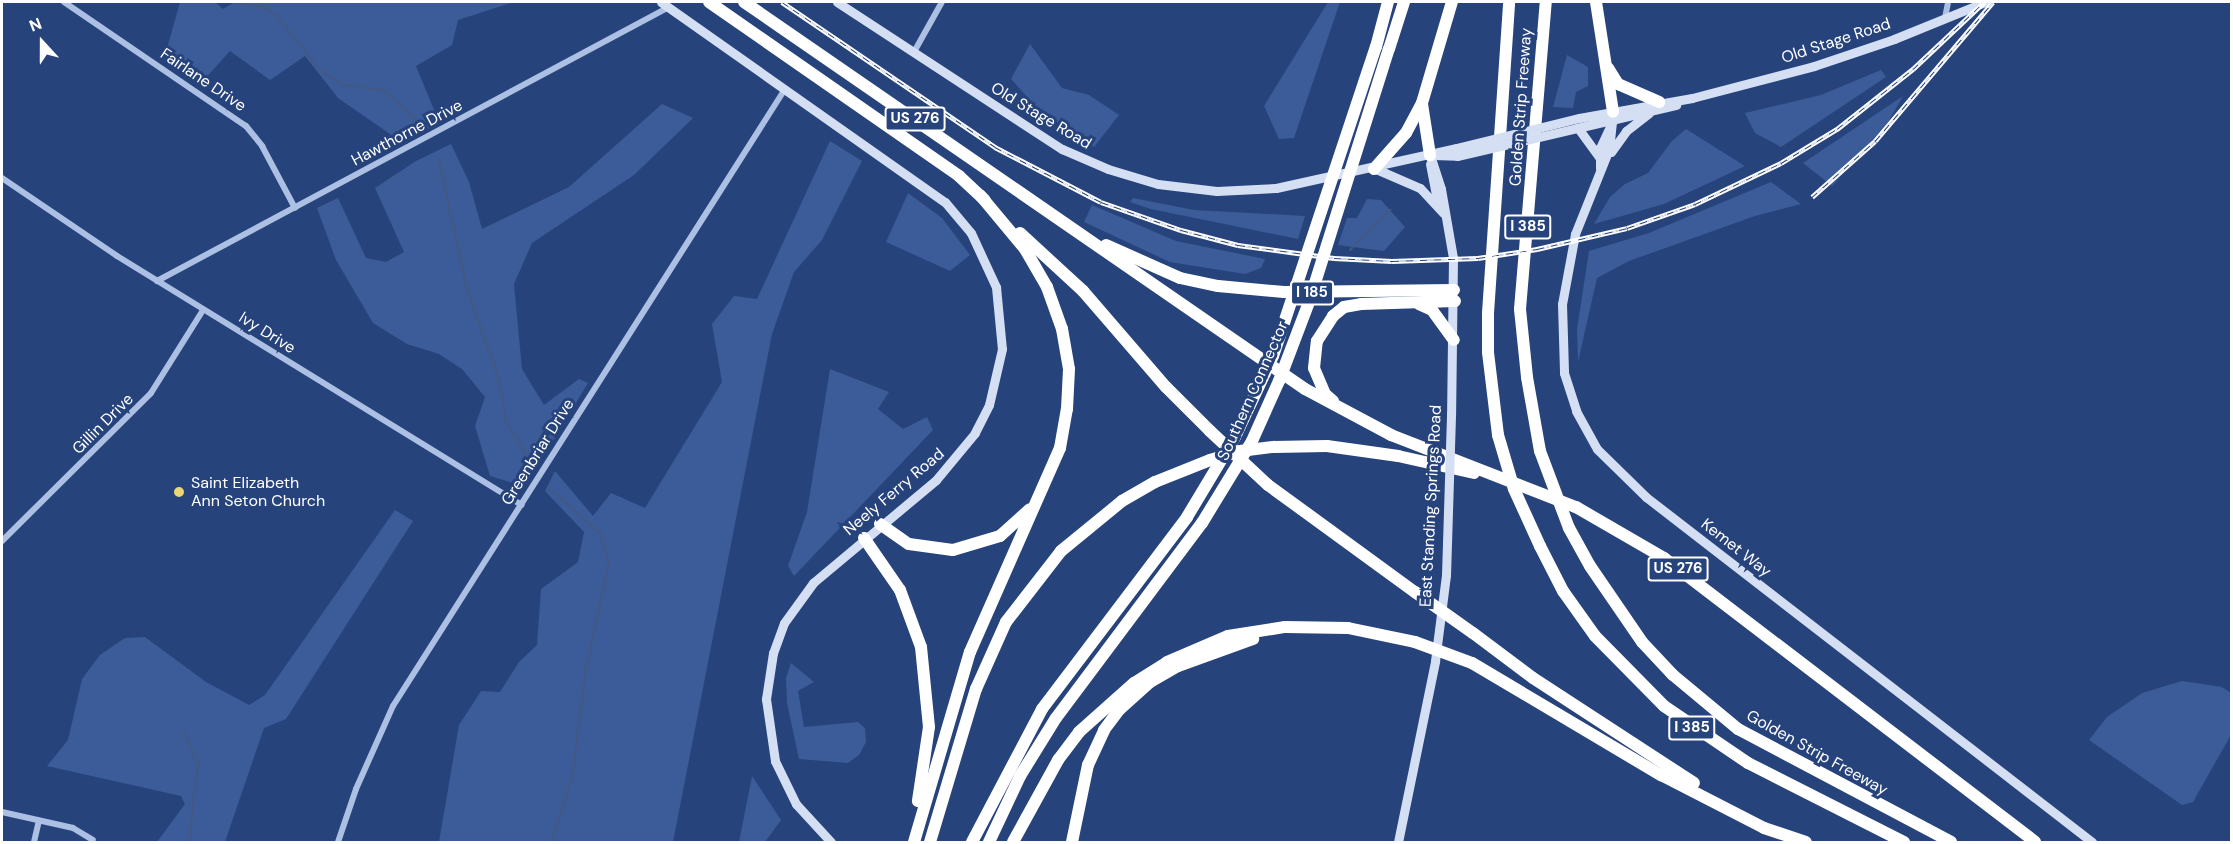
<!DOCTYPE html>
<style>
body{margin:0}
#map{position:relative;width:2233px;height:844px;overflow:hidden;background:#27437c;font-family:"DM Sans",sans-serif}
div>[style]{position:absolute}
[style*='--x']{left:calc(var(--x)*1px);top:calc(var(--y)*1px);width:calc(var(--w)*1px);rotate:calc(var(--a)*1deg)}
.green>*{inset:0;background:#3b5c99}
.stream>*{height:2px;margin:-1px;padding:0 1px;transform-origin:1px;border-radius:1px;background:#445982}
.street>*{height:6px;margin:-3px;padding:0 3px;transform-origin:3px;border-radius:3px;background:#acc0e4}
.secondary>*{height:9px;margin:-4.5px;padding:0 4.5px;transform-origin:4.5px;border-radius:4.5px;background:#d5dff4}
.highway>*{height:12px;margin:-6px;padding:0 6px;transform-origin:6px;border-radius:6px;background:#fff}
.rail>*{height:4.5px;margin-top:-2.25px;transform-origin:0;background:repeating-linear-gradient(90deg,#27437c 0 7px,#fff 0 14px);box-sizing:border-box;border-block:2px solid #fff}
.secondary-bridge>*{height:9px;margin:-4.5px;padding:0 4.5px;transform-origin:4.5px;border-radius:4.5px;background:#d5dff4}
.highway-bridge>*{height:12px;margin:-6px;padding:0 6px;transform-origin:6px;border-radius:6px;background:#fff}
.dots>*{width:16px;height:16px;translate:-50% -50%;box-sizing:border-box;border:3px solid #27437c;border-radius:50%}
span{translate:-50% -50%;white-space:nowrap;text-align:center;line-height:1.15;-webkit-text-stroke:6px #27437c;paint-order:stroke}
.shield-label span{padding:2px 4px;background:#27437c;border:2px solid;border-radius:4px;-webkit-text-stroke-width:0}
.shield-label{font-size:15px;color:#fff;font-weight:700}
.street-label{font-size:16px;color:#fff}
.poi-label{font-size:16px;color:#fff}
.left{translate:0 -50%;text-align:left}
.frame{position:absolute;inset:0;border:3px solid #fff;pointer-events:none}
.north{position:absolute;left:12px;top:12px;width:60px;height:60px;-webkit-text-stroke:4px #27437c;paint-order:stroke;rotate:339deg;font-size:16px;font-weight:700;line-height:24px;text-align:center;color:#fff}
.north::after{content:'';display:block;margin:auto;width:21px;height:27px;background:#fff;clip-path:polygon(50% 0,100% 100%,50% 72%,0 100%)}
</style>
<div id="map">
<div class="green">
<div style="clip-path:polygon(180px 2px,215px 2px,223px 9px,235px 2px,514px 2px,458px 20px,452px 45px,416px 66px,439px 122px,403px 143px,338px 98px,305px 56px,270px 80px,230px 51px,202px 82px,166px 52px)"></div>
<div style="clip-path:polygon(1328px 2px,1340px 2px,1294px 138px,1279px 139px,1264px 106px)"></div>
<div style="clip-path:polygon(1030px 44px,1062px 88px,1089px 95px,1119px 115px,1094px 147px,1038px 109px,1011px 79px)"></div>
<div style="clip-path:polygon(1567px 55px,1588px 67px,1588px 86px,1576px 92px,1573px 108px,1553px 107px)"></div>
<div style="clip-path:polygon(1881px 70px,1886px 77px,1781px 147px,1755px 133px,1745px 113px,1821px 95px)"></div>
<div style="clip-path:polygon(1903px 96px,1888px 122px,1832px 186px,1803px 163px)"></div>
<div style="clip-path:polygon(662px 104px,693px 118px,634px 175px,532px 243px,514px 284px,522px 369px,544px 405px,579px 379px,588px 383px,548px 449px,520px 485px,490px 476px,475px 426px,485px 397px,462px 369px,439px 354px,407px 344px,373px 323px,336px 260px,317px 208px,338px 198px,366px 258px,386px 262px,404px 252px,375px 188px,416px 161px,451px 144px,469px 182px,482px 229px,569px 187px)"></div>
<div style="clip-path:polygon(1686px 129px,1745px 166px,1664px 204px,1594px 224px,1610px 197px,1625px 184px,1648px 173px,1672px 141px)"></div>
<div style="clip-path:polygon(830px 141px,862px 161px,822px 240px,794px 272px,772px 334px,673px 842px,439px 842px,459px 725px,481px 691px,500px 692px,519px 662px,537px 645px,541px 589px,578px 562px,584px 532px,545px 491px,555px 471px,593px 516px,611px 493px,645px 508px,722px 382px,712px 324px,734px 296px,757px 299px)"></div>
<div style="clip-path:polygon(1771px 182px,1801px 204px,1755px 216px,1629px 261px,1597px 278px,1578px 362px,1577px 329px,1589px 251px,1649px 233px)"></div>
<div style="clip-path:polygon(908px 193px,942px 218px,970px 255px,950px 271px,886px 242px)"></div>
<div style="clip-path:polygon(1133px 198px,1194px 210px,1305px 216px,1298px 239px,1151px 209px,1130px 202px)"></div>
<div style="clip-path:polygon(1367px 199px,1381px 200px,1405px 227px,1384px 251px,1338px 245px,1347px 218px,1357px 218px)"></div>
<div style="clip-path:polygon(1092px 205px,1176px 241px,1265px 259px,1261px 268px,1245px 274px,1170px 262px,1084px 222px)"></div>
<div style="clip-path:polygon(830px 369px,889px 392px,878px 409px,903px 429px,927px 417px,933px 430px,794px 576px,788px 566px,807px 512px)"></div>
<div style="clip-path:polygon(395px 510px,413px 521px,286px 719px,264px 728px,225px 842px,157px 842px,185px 804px,181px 796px,47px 766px,68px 740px,82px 679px,100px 655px,125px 638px,145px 637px,206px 682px,249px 705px,265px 695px)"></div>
<div style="clip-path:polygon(791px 663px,814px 682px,798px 691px,804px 727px,858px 722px,865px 728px,866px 742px,859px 755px,848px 763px,799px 759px,787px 703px,786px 678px)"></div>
<div style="clip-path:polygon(2182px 681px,2222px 687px,2231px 693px,2232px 733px,2193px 802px,2182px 805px,2089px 740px,2107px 717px,2142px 693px)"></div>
<div style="clip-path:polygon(752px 776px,781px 820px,765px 842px,739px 842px)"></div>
</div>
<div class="stream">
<div style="--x:233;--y:2;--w:29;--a:10"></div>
<div style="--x:262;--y:7;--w:17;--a:31"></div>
<div style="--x:277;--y:16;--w:69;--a:51.5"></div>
<div style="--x:320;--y:70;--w:27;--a:34"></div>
<div style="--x:342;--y:85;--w:42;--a:6.8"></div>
<div style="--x:384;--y:90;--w:54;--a:43.5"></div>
<div style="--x:439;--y:159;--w:129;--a:77.9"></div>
<div style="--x:466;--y:285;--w:97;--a:70.8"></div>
<div style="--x:498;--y:377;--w:47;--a:78.9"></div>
<div style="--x:507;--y:423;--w:46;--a:58.4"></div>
<div style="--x:1350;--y:250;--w:57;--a:-45"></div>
<div style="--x:551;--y:490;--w:67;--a:41.3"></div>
<div style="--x:601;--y:534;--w:30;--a:75"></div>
<div style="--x:609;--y:563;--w:102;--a:102.4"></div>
<div style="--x:587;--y:663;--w:115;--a:97.5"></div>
<div style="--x:572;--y:777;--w:68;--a:107.1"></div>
<div style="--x:184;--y:732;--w:34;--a:66"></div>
<div style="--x:198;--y:763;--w:80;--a:96.5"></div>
</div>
<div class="street">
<div style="--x:64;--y:2;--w:220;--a:34.3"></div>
<div style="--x:246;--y:126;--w:26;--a:51"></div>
<div style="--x:262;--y:146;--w:70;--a:62"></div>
<div style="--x:1945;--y:18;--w:16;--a:-79"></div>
<div style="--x:914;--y:52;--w:57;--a:-60.8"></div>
<div style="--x:2;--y:178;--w:139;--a:34.1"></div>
<div style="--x:117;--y:256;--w:475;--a:31.6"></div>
<div style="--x:157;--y:281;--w:581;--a:-28.15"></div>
<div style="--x:2;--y:541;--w:210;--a:-44.8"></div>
<div style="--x:151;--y:393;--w:98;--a:-57.9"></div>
<div style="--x:2;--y:812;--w:73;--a:12.7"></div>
<div style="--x:73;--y:828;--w:23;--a:31"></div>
<div style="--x:34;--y:842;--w:22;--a:-77"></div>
<div style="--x:338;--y:842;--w:56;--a:-71.2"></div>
<div style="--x:356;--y:789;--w:91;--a:-66"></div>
<div style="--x:393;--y:706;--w:731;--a:-57.57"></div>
</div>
<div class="secondary">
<div style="--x:661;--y:2;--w:347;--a:35.2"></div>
<div style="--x:945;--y:202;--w:40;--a:50"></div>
<div style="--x:971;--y:233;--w:60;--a:65.2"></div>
<div style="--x:996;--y:287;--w:62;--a:84.5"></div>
<div style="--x:1002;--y:349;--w:57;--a:103.1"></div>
<div style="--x:989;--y:405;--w:31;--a:117"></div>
<div style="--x:975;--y:433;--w:61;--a:129.7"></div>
<div style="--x:936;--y:480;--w:160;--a:140.1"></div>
<div style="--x:813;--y:583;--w:49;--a:125.9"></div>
<div style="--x:784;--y:623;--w:32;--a:110"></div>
<div style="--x:773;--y:653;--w:47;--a:98.7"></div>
<div style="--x:766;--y:699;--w:63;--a:81.7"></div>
<div style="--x:775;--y:761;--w:48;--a:64"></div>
<div style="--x:796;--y:804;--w:52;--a:47.4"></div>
<div style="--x:837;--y:2;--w:269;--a:33.2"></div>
<div style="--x:1062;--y:149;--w:50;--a:23.5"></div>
<div style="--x:1108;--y:169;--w:52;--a:16.7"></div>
<div style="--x:1158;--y:184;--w:59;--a:6.8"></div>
<div style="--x:1217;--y:191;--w:59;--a:-2.9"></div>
<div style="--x:1276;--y:188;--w:184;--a:-12.5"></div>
<div style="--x:1613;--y:112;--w:37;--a:96"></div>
<div style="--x:1609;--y:149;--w:92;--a:111.8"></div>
<div style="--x:1575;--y:234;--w:71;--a:100.5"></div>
<div style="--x:1562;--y:304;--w:69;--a:88.3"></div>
<div style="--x:1564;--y:373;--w:40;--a:72"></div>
<div style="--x:1576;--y:411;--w:43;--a:61.1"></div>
<div style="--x:1597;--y:449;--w:69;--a:44.4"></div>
<div style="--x:1646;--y:497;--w:564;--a:37.72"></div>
<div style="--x:1579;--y:118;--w:115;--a:-10"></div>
<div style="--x:1692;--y:98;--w:126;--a:-14.7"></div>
<div style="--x:1814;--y:66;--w:84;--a:-18.6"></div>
<div style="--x:1894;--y:39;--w:98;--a:-22.1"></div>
<div style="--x:1577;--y:128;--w:102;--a:-13.1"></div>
<div style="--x:1578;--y:128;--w:36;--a:54"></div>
<div style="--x:1611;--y:152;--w:26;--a:-54"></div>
<div style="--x:1626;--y:131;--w:29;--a:-38"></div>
<div style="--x:1430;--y:155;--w:36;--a:72"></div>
<div style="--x:1441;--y:189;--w:70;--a:80.1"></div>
<div style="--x:1453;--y:258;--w:155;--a:90.7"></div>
<div style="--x:1433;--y:155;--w:24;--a:2"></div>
<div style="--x:1430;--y:164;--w:33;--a:79"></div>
<div style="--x:1436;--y:196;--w:9;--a:49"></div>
<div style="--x:1600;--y:168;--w:20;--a:-90"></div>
<div style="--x:1600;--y:148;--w:29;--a:-65"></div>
<div style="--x:1376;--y:169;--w:48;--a:23.4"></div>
<div style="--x:1420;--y:188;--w:34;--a:47"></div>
<div style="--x:1398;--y:842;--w:185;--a:-78.4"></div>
<div style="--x:1435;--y:661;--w:87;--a:-82.7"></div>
</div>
<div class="highway">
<div style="--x:709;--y:2;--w:305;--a:34.8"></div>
<div style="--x:959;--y:176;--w:35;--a:43"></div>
<div style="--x:744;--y:2;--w:682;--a:34.6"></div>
<div style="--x:1305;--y:389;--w:98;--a:28.1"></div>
<div style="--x:1391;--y:435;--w:199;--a:21.3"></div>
<div style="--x:1576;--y:507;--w:102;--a:30.1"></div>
<div style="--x:1664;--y:558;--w:467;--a:37.4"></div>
<div style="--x:1596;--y:2;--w:111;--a:81.2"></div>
<div style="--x:1376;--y:47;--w:47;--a:-75.1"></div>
<div style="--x:1389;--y:49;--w:49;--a:-72.3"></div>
<div style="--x:1608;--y:68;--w:19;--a:58"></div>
<div style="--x:1618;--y:84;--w:45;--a:23.7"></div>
<div style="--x:1422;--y:104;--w:52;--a:81.1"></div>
<div style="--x:1374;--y:169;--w:48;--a:-48.4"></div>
<div style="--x:1406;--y:133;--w:34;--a:-62"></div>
<div style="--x:1422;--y:103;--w:105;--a:-73.5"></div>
<div style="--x:1020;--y:233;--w:86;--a:42.6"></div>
<div style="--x:1083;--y:291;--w:127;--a:49.2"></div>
<div style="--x:1166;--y:387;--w:62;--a:45"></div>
<div style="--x:1106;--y:245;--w:81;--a:24"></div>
<div style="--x:1180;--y:278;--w:39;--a:12"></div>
<div style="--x:1218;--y:286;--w:66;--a:5.2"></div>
<div style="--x:1284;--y:292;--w:170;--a:-0.7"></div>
<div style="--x:1419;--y:304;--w:14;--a:25"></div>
<div style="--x:1432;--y:310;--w:37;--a:54"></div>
<div style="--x:1333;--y:401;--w:11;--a:-139"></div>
<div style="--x:1325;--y:394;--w:28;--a:-113"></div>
<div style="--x:1314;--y:368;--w:27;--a:-84"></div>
<div style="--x:1317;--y:341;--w:30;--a:-57"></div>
<div style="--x:1333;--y:316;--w:14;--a:-39"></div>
<div style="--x:1344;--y:307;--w:17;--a:-10"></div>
<div style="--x:1361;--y:304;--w:94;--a:-1.8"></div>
<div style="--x:1498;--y:435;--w:84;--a:-96.9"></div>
<div style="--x:1488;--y:352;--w:39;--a:-90"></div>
<div style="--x:1488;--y:313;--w:312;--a:-86.1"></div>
<div style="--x:1540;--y:451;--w:75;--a:-100"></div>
<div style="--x:1527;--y:377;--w:68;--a:-95.9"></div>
<div style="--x:1520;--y:309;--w:308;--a:-85.2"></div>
<div style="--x:1268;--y:485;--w:182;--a:36.1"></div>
<div style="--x:880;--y:524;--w:35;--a:35"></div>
<div style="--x:909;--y:544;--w:44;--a:7.8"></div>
<div style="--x:953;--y:550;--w:49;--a:-16.6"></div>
<div style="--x:1000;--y:536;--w:40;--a:-42"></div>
<div style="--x:864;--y:538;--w:63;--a:55.3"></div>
<div style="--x:900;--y:590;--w:61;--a:69.8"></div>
<div style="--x:921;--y:647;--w:80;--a:84.3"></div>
<div style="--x:929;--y:727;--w:75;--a:98.5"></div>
<div style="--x:1540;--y:546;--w:51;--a:62.9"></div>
<div style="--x:1563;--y:591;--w:55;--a:54.6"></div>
<div style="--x:1595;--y:636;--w:98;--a:45.4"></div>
<div style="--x:1664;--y:706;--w:102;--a:34.2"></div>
<div style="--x:1748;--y:763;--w:175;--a:26.9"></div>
<div style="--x:1590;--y:566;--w:92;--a:55.6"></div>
<div style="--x:1642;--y:642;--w:45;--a:46.8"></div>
<div style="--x:1673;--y:675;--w:85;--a:39.7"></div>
<div style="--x:1738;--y:729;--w:241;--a:27.9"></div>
<div style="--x:1473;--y:633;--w:75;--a:36.9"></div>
<div style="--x:1533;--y:678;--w:192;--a:33.1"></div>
<div style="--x:1472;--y:663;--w:220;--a:30.7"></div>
<div style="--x:1661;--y:775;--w:116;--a:27.2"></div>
<div style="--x:1764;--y:828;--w:44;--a:18.4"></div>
<div style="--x:914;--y:842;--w:198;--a:-73.6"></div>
<div style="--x:970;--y:652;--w:223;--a:-66.2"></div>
<div style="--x:1060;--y:448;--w:40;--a:-80"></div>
<div style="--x:1067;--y:409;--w:40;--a:-87.1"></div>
<div style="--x:1069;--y:369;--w:41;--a:-99.9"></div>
<div style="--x:1062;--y:329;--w:45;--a:-109.7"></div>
<div style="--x:1047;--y:287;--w:44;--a:-120.1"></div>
<div style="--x:1025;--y:249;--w:70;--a:-129.8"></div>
<div style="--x:930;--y:842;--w:160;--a:-73.3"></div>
<div style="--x:976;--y:689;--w:73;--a:-65.9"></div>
<div style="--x:1006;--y:622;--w:90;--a:-52.2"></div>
<div style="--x:1061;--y:551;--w:79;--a:-39.3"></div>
<div style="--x:1122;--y:501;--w:38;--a:-30"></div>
<div style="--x:1155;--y:482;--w:59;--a:-21.8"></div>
<div style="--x:1210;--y:460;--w:31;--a:-17"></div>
<div style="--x:1240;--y:451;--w:34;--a:-7"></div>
<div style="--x:1274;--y:447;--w:53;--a:-1.1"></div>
<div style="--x:1327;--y:446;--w:72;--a:8"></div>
<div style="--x:1398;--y:456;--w:78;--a:12.6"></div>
<div style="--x:972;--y:842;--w:150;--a:-62.2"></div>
<div style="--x:1042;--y:709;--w:241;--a:-52.9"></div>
<div style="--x:989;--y:842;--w:73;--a:-64.8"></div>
<div style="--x:1020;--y:776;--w:68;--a:-58.2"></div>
<div style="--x:1056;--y:718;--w:244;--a:-53.2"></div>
<div style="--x:1013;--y:842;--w:94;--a:-61.2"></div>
<div style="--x:1058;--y:760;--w:35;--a:-53"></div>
<div style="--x:1079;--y:732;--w:74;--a:-41.7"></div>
<div style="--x:1134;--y:683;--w:39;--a:-32"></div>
<div style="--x:1167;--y:662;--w:66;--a:-23.1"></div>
<div style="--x:1228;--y:636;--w:58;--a:-9"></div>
<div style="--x:1285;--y:627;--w:63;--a:0.9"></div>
<div style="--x:1348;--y:628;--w:68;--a:11.8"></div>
<div style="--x:1072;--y:842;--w:79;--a:-78.3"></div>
<div style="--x:1088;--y:765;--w:38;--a:-65"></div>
<div style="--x:1104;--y:730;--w:26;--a:-53"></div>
<div style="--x:1120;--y:709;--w:40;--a:-42"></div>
<div style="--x:1150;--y:682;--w:32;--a:-30"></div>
<div style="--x:1178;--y:666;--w:80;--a:-19.8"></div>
</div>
<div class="rail">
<div style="--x:782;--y:2;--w:258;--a:34.2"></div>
<div style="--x:995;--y:147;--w:119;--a:27.4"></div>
<div style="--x:1101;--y:202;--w:85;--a:19.3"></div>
<div style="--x:1181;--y:230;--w:59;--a:14.7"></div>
<div style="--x:1238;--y:245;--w:97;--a:7.7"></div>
<div style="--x:1334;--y:258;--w:58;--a:3"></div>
<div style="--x:1392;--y:261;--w:86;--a:-2"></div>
<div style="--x:1478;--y:258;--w:60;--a:-8.7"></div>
<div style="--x:1537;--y:249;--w:92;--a:-13.1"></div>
<div style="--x:1627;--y:228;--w:72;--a:-19.4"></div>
<div style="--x:1695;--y:204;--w:95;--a:-25.5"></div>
<div style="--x:1781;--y:163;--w:66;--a:-31.3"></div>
<div style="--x:1837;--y:129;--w:97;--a:-38.3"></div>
<div style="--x:1913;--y:69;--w:98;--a:-43.3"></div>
<div style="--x:1812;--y:197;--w:84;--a:-41.6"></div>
<div style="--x:1875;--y:141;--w:182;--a:-49.7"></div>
</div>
<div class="secondary-bridge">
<div style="--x:1456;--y:148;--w:127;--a:-13.7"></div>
<div style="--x:1457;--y:156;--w:123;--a:-13.1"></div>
<div style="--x:1446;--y:575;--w:162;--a:-88.2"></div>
</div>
<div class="highway-bridge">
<div style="--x:1210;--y:431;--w:79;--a:43"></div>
<div style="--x:1498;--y:435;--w:56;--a:73.5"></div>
<div style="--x:1514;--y:489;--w:63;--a:65.5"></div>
<div style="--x:1540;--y:451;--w:82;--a:69.4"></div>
<div style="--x:1569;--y:528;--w:43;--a:61.1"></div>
<div style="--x:1187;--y:517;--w:93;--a:-59"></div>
<div style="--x:1235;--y:437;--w:89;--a:-64.9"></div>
<div style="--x:1273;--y:356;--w:326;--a:-71.6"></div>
<div style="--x:1202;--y:523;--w:96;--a:-58.6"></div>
<div style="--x:1252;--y:441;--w:66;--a:-65.8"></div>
<div style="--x:1279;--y:381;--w:85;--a:-69.2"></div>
<div style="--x:1309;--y:302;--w:265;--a:-72.5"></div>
<div style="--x:1415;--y:592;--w:71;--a:35.3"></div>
<div style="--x:1415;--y:642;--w:61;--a:20.2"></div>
</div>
<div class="dots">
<div style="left:179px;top:492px;background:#ecd673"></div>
</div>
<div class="shield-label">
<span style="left:915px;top:119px">US 276</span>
<span style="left:1528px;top:227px">I 385</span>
<span style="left:1312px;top:293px">I 185</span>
<span style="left:1678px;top:569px">US 276</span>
<span style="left:1692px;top:728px">I 385</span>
</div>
<div class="street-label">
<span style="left:1836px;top:41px;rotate:-18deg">Old Stage Road</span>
<span style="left:203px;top:80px;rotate:34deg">Fairlane Drive</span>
<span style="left:1521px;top:107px;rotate:-86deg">Golden Strip Freeway</span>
<span style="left:1041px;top:116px;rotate:31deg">Old Stage Road</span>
<span style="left:407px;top:133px;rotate:-28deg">Hawthorne Drive</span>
<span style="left:267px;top:333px;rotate:32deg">Ivy Drive</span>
<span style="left:1253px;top:391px;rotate:-66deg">Southern Connector</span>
<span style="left:103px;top:424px;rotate:-45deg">Gillin Drive</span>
<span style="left:538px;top:452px;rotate:-58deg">Greenbriar Drive</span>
<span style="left:894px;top:492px;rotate:-40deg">Neely Ferry Road</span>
<span style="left:1431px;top:506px;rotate:-87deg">East Standing Springs Road</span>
<span style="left:1736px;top:548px;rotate:38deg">Kemet Way</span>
<span style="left:1817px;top:753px;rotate:29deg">Golden Strip Freeway</span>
</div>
<div class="poi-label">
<span class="left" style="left:191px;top:492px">Saint Elizabeth<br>Ann Seton Church</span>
</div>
<div class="frame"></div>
<div class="north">N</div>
</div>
